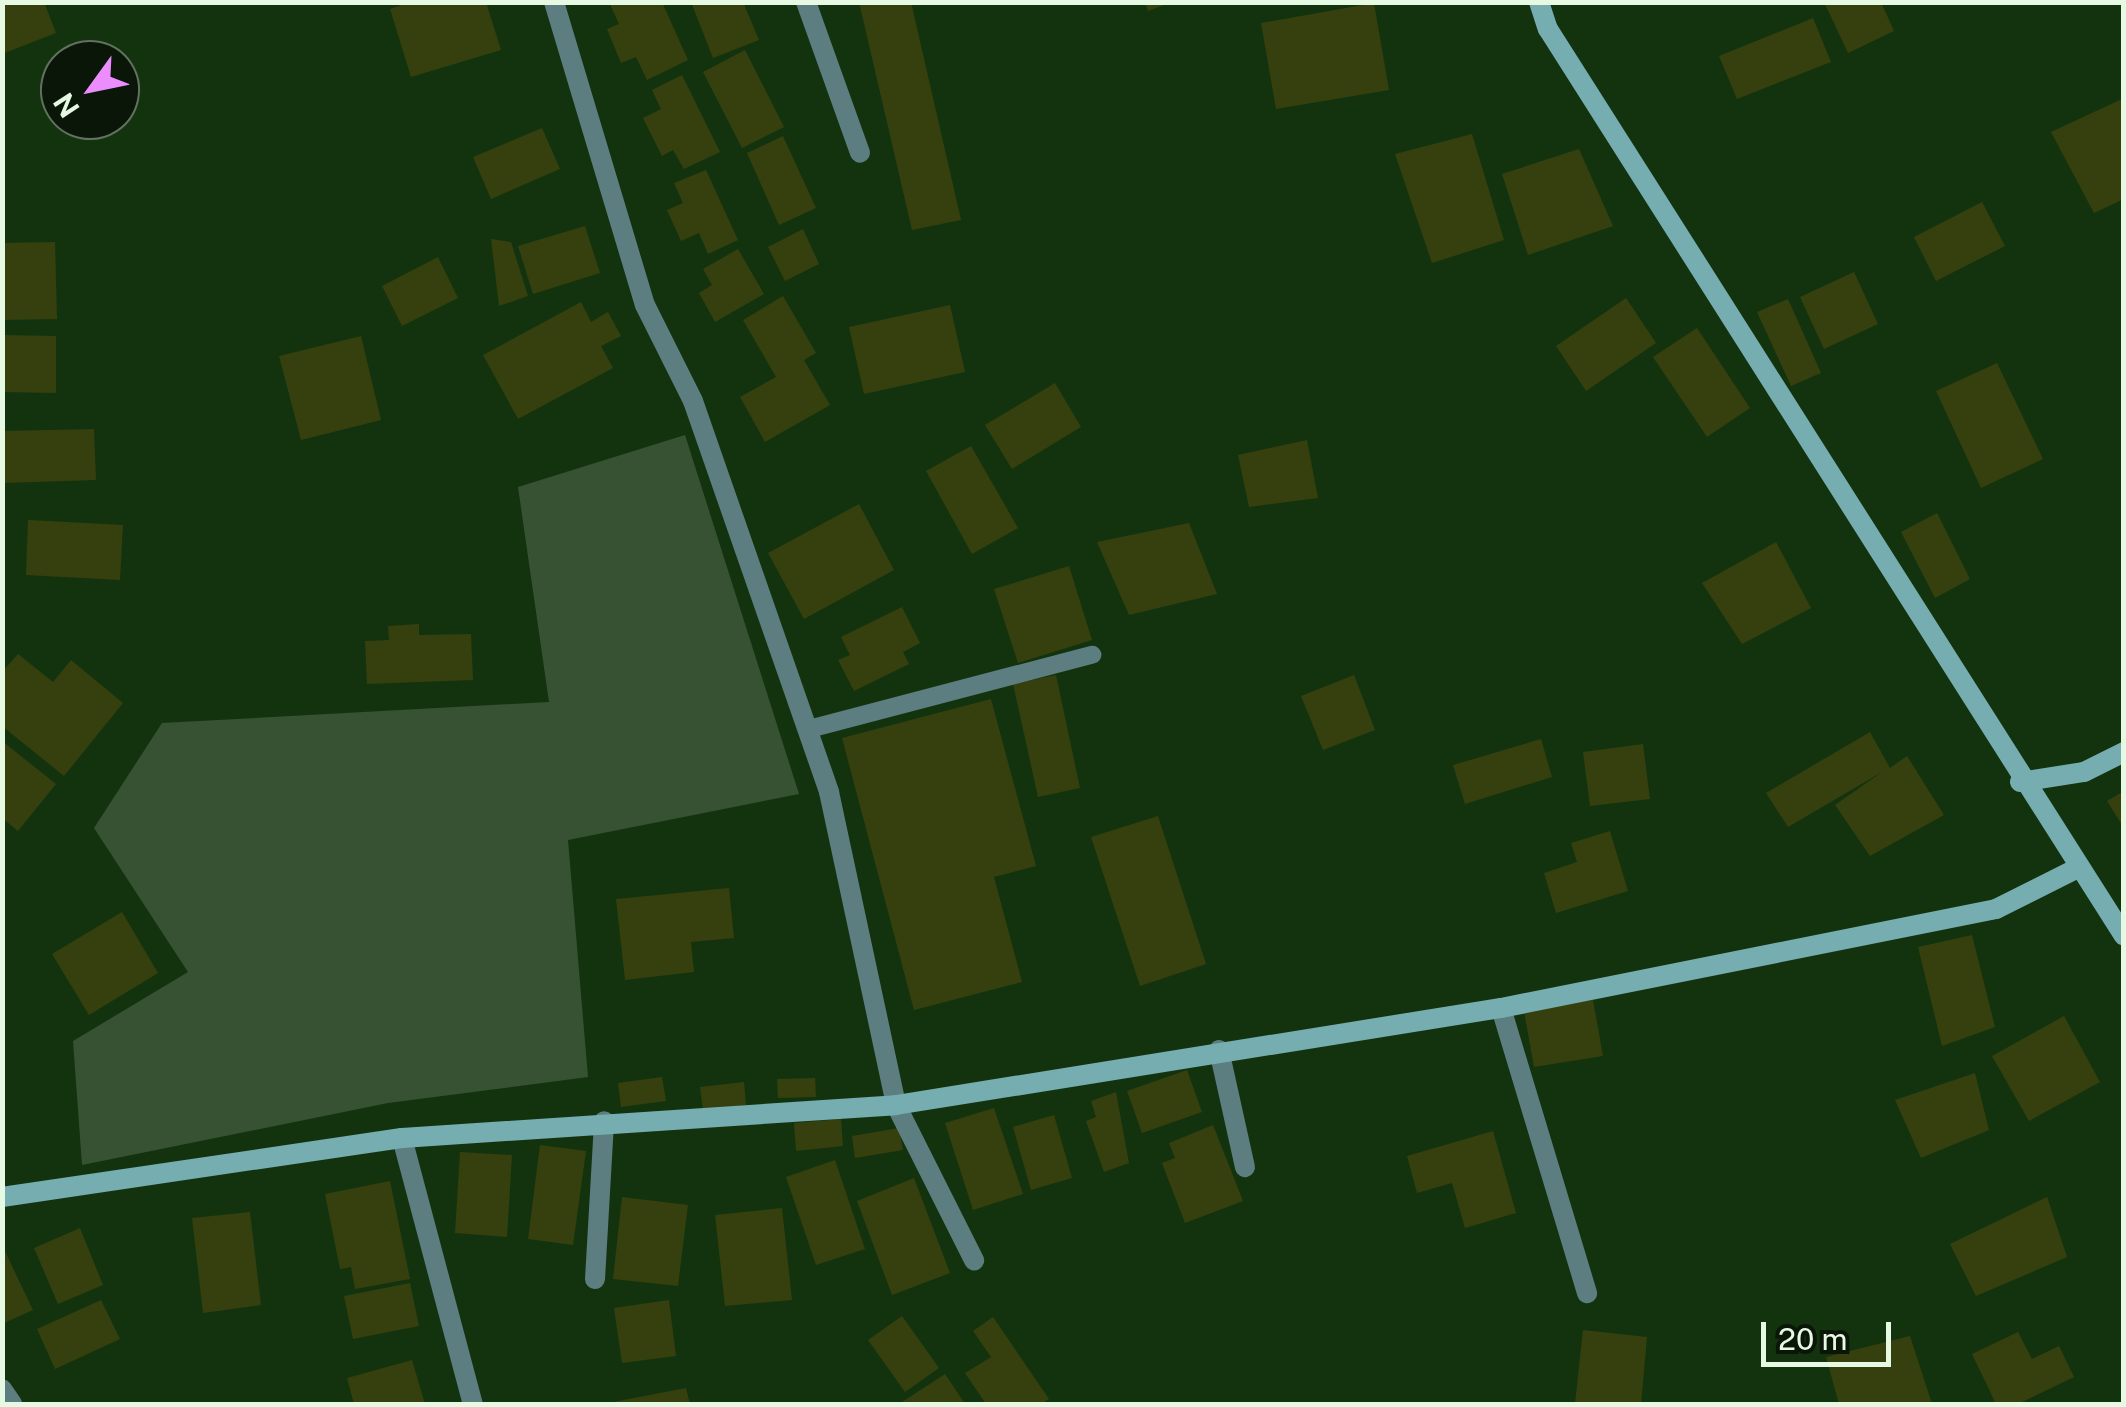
<!DOCTYPE html>
<style>
body{margin:0}
#map{position:relative;width:2126px;height:1407px;overflow:hidden;background:#13330e;font-family:"Public Sans",sans-serif}
div>[style]{position:absolute}
[style*='--x']{left:calc(var(--x)*1px);top:calc(var(--y)*1px);width:calc(var(--w)*1px);rotate:calc(var(--a)*1deg)}
.green>*{inset:0;background:#375233}
.building>*{inset:0;background:#35400e}
.lane>*{height:18px;margin:-9px;padding:0 9px;transform-origin:9px;border-radius:9px;background:#5c7e80}
.street>*{height:20px;margin:-10px;padding:0 10px;transform-origin:10px;border-radius:10px;background:#5c7e80}
.secondary>*{height:20px;margin:-10px;padding:0 10px;transform-origin:10px;border-radius:10px;background:#76adb1}
span{translate:-50% -50%;white-space:nowrap;text-align:center;line-height:1.15;-webkit-text-stroke:8px #0a1708;paint-order:stroke}
.frame{position:absolute;inset:0;border:5px solid #e6f9e3;pointer-events:none}
.north{position:absolute;left:40px;top:40px;width:100px;height:100px;box-sizing:border-box;background:#0a1708;border:2px solid #627160;border-radius:50%;rotate:237deg;font-size:28px;font-weight:700;line-height:40px;text-align:center;color:#e6f9e3}
.north::after{content:'';display:block;margin:auto;width:35px;height:45px;background:#eb8dfc;clip-path:polygon(50% 0,100% 100%,50% 72%,0 100%)}
.scale{position:absolute;left:1761px;top:1322px;width:130px;height:45px;box-sizing:border-box;border:5px solid #e6f9e3;border-top:0;padding-left:12px;font-size:30px;line-height:35px;white-space:nowrap;color:#e6f9e3;-webkit-text-stroke:8px #0a1708;paint-order:stroke}
</style>
<div id="map">
<div class="green">
<div style="clip-path:polygon(685px 435px,799px 794px,568px 840px,588px 1077px,388px 1103px,82px 1165px,73px 1041px,188px 972px,94px 828px,162px 723px,549px 702px,518px 487px)"></div>
</div>
<div class="building">
<div style="clip-path:polygon(2px 2px,44px 2px,56px 33px,2px 54px)"></div>
<div style="clip-path:polygon(410px 2px,486px 2px,501px 50px,411px 77px,390px 9px)"></div>
<div style="clip-path:polygon(609px 2px,662px 2px,688px 60px,647px 80px,636px 57px,621px 63px,607px 29px,619px 24px)"></div>
<div style="clip-path:polygon(691px 2px,743px 2px,759px 40px,713px 58px)"></div>
<div style="clip-path:polygon(859px 2px,911px 2px,961px 220px,912px 230px)"></div>
<div style="clip-path:polygon(1145px 2px,1169px 2px,1169px 3px,1148px 11px)"></div>
<div style="clip-path:polygon(1824px 2px,1881px 2px,1894px 31px,1848px 53px)"></div>
<div style="clip-path:polygon(1374px 3px,1389px 90px,1276px 109px,1261px 23px)"></div>
<div style="clip-path:polygon(1813px 18px,1831px 62px,1737px 99px,1719px 56px)"></div>
<div style="clip-path:polygon(745px 50px,784px 127px,742px 148px,703px 72px)"></div>
<div style="clip-path:polygon(682px 75px,720px 152px,684px 169px,673px 150px,662px 156px,643px 118px,661px 109px,652px 90px)"></div>
<div style="clip-path:polygon(2122px 99px,2124px 199px,2094px 213px,2051px 132px)"></div>
<div style="clip-path:polygon(542px 128px,560px 169px,491px 199px,473px 157px)"></div>
<div style="clip-path:polygon(1472px 134px,1504px 240px,1432px 263px,1395px 154px)"></div>
<div style="clip-path:polygon(783px 136px,816px 208px,779px 225px,747px 153px)"></div>
<div style="clip-path:polygon(1579px 149px,1613px 226px,1528px 255px,1502px 174px)"></div>
<div style="clip-path:polygon(706px 170px,738px 240px,708px 254px,699px 233px,681px 241px,667px 210px,683px 203px,674px 183px)"></div>
<div style="clip-path:polygon(1982px 202px,2005px 246px,1936px 281px,1914px 237px)"></div>
<div style="clip-path:polygon(585px 226px,600px 273px,533px 294px,518px 246px)"></div>
<div style="clip-path:polygon(803px 229px,819px 264px,785px 281px,768px 247px)"></div>
<div style="clip-path:polygon(491px 239px,511px 242px,528px 296px,499px 306px)"></div>
<div style="clip-path:polygon(55px 242px,57px 319px,2px 320px,2px 243px)"></div>
<div style="clip-path:polygon(738px 249px,764px 294px,715px 322px,699px 293px,712px 285px,703px 269px)"></div>
<div style="clip-path:polygon(438px 257px,458px 298px,402px 326px,382px 286px)"></div>
<div style="clip-path:polygon(1854px 272px,1878px 324px,1824px 349px,1800px 297px)"></div>
<div style="clip-path:polygon(783px 296px,816px 353px,804px 360px,830px 405px,765px 442px,740px 397px,776px 377px,743px 320px)"></div>
<div style="clip-path:polygon(1626px 298px,1656px 343px,1586px 391px,1556px 346px)"></div>
<div style="clip-path:polygon(1788px 299px,1821px 373px,1791px 386px,1757px 312px)"></div>
<div style="clip-path:polygon(581px 302px,591px 322px,608px 312px,621px 336px,601px 346px,613px 368px,518px 419px,483px 355px)"></div>
<div style="clip-path:polygon(950px 305px,965px 372px,864px 394px,849px 327px)"></div>
<div style="clip-path:polygon(1697px 328px,1750px 408px,1707px 437px,1653px 357px)"></div>
<div style="clip-path:polygon(2px 335px,56px 336px,56px 393px,2px 392px)"></div>
<div style="clip-path:polygon(361px 336px,381px 420px,301px 440px,279px 356px)"></div>
<div style="clip-path:polygon(1997px 363px,2043px 459px,1981px 488px,1936px 391px)"></div>
<div style="clip-path:polygon(1055px 383px,1081px 427px,1012px 469px,985px 425px)"></div>
<div style="clip-path:polygon(94px 429px,96px 480px,2px 483px,2px 431px)"></div>
<div style="clip-path:polygon(1307px 440px,1318px 498px,1249px 507px,1238px 455px)"></div>
<div style="clip-path:polygon(971px 446px,1018px 528px,972px 554px,926px 471px)"></div>
<div style="clip-path:polygon(859px 504px,894px 570px,804px 619px,768px 553px)"></div>
<div style="clip-path:polygon(1937px 513px,1970px 579px,1935px 598px,1901px 532px)"></div>
<div style="clip-path:polygon(28px 520px,123px 525px,120px 580px,26px 575px)"></div>
<div style="clip-path:polygon(1189px 523px,1217px 594px,1129px 615px,1097px 542px)"></div>
<div style="clip-path:polygon(1776px 542px,1811px 608px,1742px 644px,1702px 583px)"></div>
<div style="clip-path:polygon(1069px 566px,1092px 640px,1018px 663px,994px 589px)"></div>
<div style="clip-path:polygon(902px 607px,920px 643px,903px 652px,909px 664px,854px 691px,838px 660px,850px 655px,841px 637px)"></div>
<div style="clip-path:polygon(419px 624px,419px 635px,471px 634px,473px 680px,367px 684px,365px 641px,389px 640px,388px 626px)"></div>
<div style="clip-path:polygon(18px 654px,53px 682px,71px 660px,123px 703px,64px 776px,2px 726px,2px 672px)"></div>
<div style="clip-path:polygon(1056px 675px,1080px 788px,1038px 797px,1013px 684px)"></div>
<div style="clip-path:polygon(1354px 675px,1375px 730px,1323px 750px,1301px 696px)"></div>
<div style="clip-path:polygon(991px 699px,1036px 866px,994px 877px,1022px 982px,914px 1010px,842px 738px)"></div>
<div style="clip-path:polygon(1870px 732px,1890px 768px,1907px 756px,1944px 815px,1870px 856px,1835px 805px,1882px 772px,1788px 827px,1766px 793px)"></div>
<div style="clip-path:polygon(1541px 739px,1552px 777px,1465px 804px,1453px 765px)"></div>
<div style="clip-path:polygon(2px 741px,56px 784px,18px 831px,2px 818px)"></div>
<div style="clip-path:polygon(1643px 744px,1650px 799px,1590px 806px,1583px 752px)"></div>
<div style="clip-path:polygon(2124px 791px,2124px 828px,2107px 801px)"></div>
<div style="clip-path:polygon(1158px 816px,1206px 964px,1140px 986px,1091px 837px)"></div>
<div style="clip-path:polygon(1610px 831px,1628px 891px,1556px 913px,1544px 873px,1577px 862px,1571px 843px)"></div>
<div style="clip-path:polygon(729px 888px,734px 938px,691px 942px,694px 972px,625px 980px,616px 899px)"></div>
<div style="clip-path:polygon(122px 912px,158px 973px,89px 1015px,52px 954px)"></div>
<div style="clip-path:polygon(1972px 935px,1995px 1027px,1942px 1046px,1918px 947px)"></div>
<div style="clip-path:polygon(1593px 1000px,1603px 1056px,1534px 1067px,1524px 1011px)"></div>
<div style="clip-path:polygon(2064px 1016px,2100px 1082px,2029px 1121px,1992px 1056px)"></div>
<div style="clip-path:polygon(1187px 1070px,1202px 1112px,1142px 1133px,1127px 1091px)"></div>
<div style="clip-path:polygon(1975px 1073px,1989px 1130px,1921px 1158px,1895px 1100px)"></div>
<div style="clip-path:polygon(662px 1077px,666px 1101px,621px 1107px,618px 1083px)"></div>
<div style="clip-path:polygon(815px 1078px,816px 1097px,778px 1098px,777px 1079px)"></div>
<div style="clip-path:polygon(744px 1082px,746px 1105px,703px 1110px,700px 1087px)"></div>
<div style="clip-path:polygon(1116px 1092px,1129px 1163px,1104px 1172px,1086px 1121px,1096px 1117px,1091px 1101px)"></div>
<div style="clip-path:polygon(994px 1108px,1023px 1194px,973px 1210px,945px 1123px)"></div>
<div style="clip-path:polygon(1054px 1115px,1072px 1178px,1031px 1190px,1013px 1127px)"></div>
<div style="clip-path:polygon(841px 1119px,843px 1146px,796px 1151px,794px 1123px)"></div>
<div style="clip-path:polygon(1213px 1125px,1243px 1201px,1185px 1223px,1162px 1163px,1175px 1158px,1169px 1143px)"></div>
<div style="clip-path:polygon(899px 1128px,903px 1150px,855px 1158px,852px 1136px)"></div>
<div style="clip-path:polygon(1493px 1131px,1516px 1213px,1465px 1228px,1452px 1183px,1417px 1193px,1407px 1156px)"></div>
<div style="clip-path:polygon(540px 1145px,586px 1151px,573px 1245px,528px 1239px)"></div>
<div style="clip-path:polygon(460px 1152px,512px 1155px,507px 1237px,455px 1233px)"></div>
<div style="clip-path:polygon(835px 1160px,865px 1249px,816px 1265px,786px 1177px)"></div>
<div style="clip-path:polygon(914px 1178px,950px 1273px,892px 1295px,857px 1201px)"></div>
<div style="clip-path:polygon(390px 1181px,410px 1279px,355px 1289px,351px 1267px,340px 1269px,325px 1194px)"></div>
<div style="clip-path:polygon(622px 1197px,688px 1205px,678px 1286px,613px 1279px)"></div>
<div style="clip-path:polygon(2047px 1197px,2067px 1257px,1976px 1296px,1950px 1244px)"></div>
<div style="clip-path:polygon(782px 1208px,792px 1300px,725px 1306px,715px 1215px)"></div>
<div style="clip-path:polygon(250px 1212px,261px 1305px,203px 1313px,192px 1218px)"></div>
<div style="clip-path:polygon(80px 1228px,103px 1285px,58px 1304px,34px 1248px)"></div>
<div style="clip-path:polygon(2px 1245px,33px 1310px,2px 1324px)"></div>
<div style="clip-path:polygon(410px 1283px,419px 1326px,353px 1339px,344px 1296px)"></div>
<div style="clip-path:polygon(101px 1300px,120px 1339px,55px 1369px,37px 1329px)"></div>
<div style="clip-path:polygon(669px 1300px,676px 1356px,622px 1363px,614px 1308px)"></div>
<div style="clip-path:polygon(902px 1316px,939px 1368px,905px 1392px,868px 1340px)"></div>
<div style="clip-path:polygon(993px 1317px,1049px 1399px,1041px 1404px,986px 1404px,965px 1373px,991px 1357px,973px 1331px)"></div>
<div style="clip-path:polygon(1583px 1330px,1647px 1337px,1641px 1404px,1575px 1404px)"></div>
<div style="clip-path:polygon(2018px 1332px,2032px 1359px,2059px 1346px,2074px 1377px,2018px 1404px,1996px 1404px,1972px 1354px)"></div>
<div style="clip-path:polygon(1910px 1336px,1932px 1404px,1839px 1404px,1826px 1357px)"></div>
<div style="clip-path:polygon(412px 1360px,425px 1404px,354px 1404px,347px 1378px)"></div>
<div style="clip-path:polygon(945px 1374px,965px 1404px,899px 1404px)"></div>
<div style="clip-path:polygon(686px 1388px,690px 1404px,608px 1404px,608px 1403px)"></div>
</div>
<div class="lane">
<div style="--x:809;--y:729;--w:293;--a:-14.7"></div>
</div>
<div class="street">
<div style="--x:554;--y:2;--w:316;--a:73.3"></div>
<div style="--x:645;--y:305;--w:107;--a:63.4"></div>
<div style="--x:693;--y:401;--w:414;--a:70.8"></div>
<div style="--x:829;--y:792;--w:320;--a:77.9"></div>
<div style="--x:896;--y:1105;--w:174;--a:63.3"></div>
<div style="--x:806;--y:2;--w:160;--a:70.3"></div>
<div style="--x:1501;--y:1008;--w:298;--a:73.2"></div>
<div style="--x:1219;--y:1050;--w:120;--a:77.5"></div>
<div style="--x:402;--y:1138;--w:275;--a:75.1"></div>
<div style="--x:595;--y:1279;--w:158;--a:-86.7"></div>
<div style="--x:2;--y:1389;--w:18;--a:56"></div>
</div>
<div class="secondary">
<div style="--x:1539;--y:2;--w:28;--a:72"></div>
<div style="--x:1548;--y:29;--w:1074;--a:57.58"></div>
<div style="--x:2020;--y:782;--w:65;--a:-8.9"></div>
<div style="--x:2084;--y:772;--w:45;--a:-26.6"></div>
<div style="--x:2;--y:1197;--w:404;--a:-8.4"></div>
<div style="--x:402;--y:1138;--w:495;--a:-3.8"></div>
<div style="--x:896;--y:1105;--w:613;--a:-9.11"></div>
<div style="--x:1501;--y:1008;--w:505;--a:-11.31"></div>
<div style="--x:1996;--y:909;--w:87;--a:-26.6"></div>
</div>
<div class="frame"></div>
<div class="north">N</div>
<div class="scale">20 m</div>
</div>
